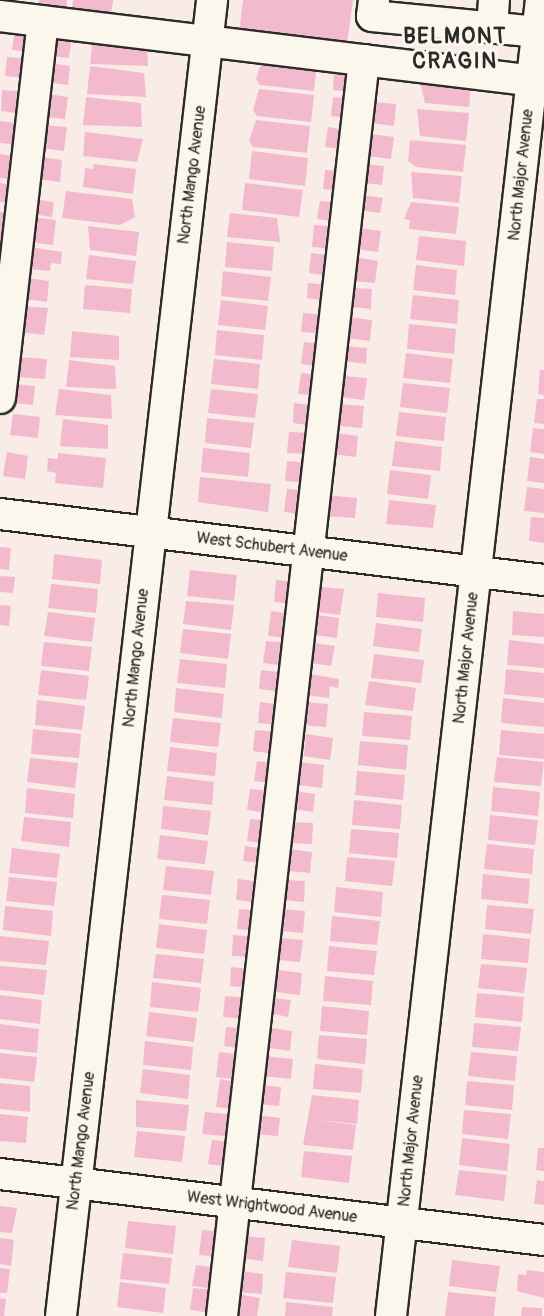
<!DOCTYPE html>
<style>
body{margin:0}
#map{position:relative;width:544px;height:1316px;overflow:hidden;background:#f9ebe6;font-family:Pangolin,sans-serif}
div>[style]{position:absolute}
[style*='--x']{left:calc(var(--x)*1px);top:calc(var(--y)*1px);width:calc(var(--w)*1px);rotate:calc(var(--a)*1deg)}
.building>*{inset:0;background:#f3bace}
.roads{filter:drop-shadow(2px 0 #2b2b2b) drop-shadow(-2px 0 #2b2b2b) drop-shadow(0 2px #2b2b2b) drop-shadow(0 -2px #2b2b2b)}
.minor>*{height:30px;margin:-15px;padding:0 15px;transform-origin:15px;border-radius:15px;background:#fbf7ec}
span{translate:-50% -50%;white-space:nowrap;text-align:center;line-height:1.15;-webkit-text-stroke:6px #fbf7ec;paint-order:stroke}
.street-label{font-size:16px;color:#2b2b2b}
.district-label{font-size:22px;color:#2b2b2b;font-weight:700;letter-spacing:1.5px}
</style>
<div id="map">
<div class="building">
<div style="clip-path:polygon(39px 0,67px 0,66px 16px,38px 13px)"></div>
<div style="clip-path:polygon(73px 0,113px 0,110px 22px,71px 17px)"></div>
<div style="clip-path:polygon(243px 0,353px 0,346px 51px,239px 33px)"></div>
<div style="clip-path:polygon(15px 29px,35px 30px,32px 52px,12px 50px)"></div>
<div style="clip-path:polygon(51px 33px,72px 35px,69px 58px,49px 56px)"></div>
<div style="clip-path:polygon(93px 37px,147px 49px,148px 66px,90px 64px)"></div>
<div style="clip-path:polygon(7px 57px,29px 59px,27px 78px,5px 76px)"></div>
<div style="clip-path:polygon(263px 57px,317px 63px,314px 91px,260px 85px,256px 79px)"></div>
<div style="clip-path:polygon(50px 63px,70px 66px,68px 85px,48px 82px)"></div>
<div style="clip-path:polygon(90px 66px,144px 73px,146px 97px,87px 94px)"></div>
<div style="clip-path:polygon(334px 71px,355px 73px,353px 92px,333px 90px)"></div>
<div style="clip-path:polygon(419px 78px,471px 83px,469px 107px,425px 103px)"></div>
<div style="clip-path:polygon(259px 89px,314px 95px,311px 122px,257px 116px,253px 110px)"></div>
<div style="clip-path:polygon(2px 90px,26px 92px,23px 114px,1px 111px)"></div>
<div style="clip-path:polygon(48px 94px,68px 97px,65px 119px,46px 117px)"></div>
<div style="clip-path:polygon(86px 97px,141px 103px,142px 127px,83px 125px)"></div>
<div style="clip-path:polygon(333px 97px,353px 99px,351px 118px,331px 116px)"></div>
<div style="clip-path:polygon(372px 102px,396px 104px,394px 126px,370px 123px)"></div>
<div style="clip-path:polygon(417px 109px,469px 113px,466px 141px,420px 136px)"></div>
<div style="clip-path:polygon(256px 120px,310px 126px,307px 153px,253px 147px,249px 141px)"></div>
<div style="clip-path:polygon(0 121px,23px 124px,20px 145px,0 143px)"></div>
<div style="clip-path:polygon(44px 125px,67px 127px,64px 151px,41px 148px)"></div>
<div style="clip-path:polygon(328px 127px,349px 131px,346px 149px,325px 147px)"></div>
<div style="clip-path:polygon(85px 132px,143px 139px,137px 162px,83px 156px)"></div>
<div style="clip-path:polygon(370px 134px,394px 137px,391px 159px,368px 156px)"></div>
<div style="clip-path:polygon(410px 140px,466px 145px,463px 172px,416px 167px,408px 161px)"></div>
<div style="clip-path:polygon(252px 151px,308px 158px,305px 186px,249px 179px)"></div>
<div style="clip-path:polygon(0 154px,19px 157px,17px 180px,0 178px)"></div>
<div style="clip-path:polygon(40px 157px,62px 160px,60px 182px,38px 179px)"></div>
<div style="clip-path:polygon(94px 164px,136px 169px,133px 194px,83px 187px,85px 168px,93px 169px)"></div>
<div style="clip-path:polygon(365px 164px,384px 166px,382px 185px,363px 183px)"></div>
<div style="clip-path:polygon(325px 170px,345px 171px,343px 191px,323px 189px)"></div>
<div style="clip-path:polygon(411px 172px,462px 176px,459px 203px,413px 198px)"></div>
<div style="clip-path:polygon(0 183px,13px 185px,11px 203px,0 202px)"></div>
<div style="clip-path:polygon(245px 183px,303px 190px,299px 217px,242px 210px)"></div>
<div style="clip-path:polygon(66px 191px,132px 199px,135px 217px,120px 225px,62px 218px)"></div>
<div style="clip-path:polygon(362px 195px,383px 198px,380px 213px,360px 210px)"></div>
<div style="clip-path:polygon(33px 199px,54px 202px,52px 217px,32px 214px)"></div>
<div style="clip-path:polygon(320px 201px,342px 203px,339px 222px,317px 219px)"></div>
<div style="clip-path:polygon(411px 202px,459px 207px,456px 234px,409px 229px,410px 220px,404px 219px)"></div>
<div style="clip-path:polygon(0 212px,10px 214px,6px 239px,0 239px)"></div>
<div style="clip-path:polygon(230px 213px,277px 218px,280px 242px,227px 237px)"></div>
<div style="clip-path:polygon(32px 217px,56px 220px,53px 245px,30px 242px)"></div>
<div style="clip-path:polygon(314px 225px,336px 227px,334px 249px,312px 247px)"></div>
<div style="clip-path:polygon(88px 226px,139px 232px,136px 256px,90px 250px)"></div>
<div style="clip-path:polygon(359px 228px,381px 231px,378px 252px,356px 249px)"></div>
<div style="clip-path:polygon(419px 236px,466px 241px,464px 266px,416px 260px)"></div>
<div style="clip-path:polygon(227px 242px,274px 247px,272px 271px,225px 267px)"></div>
<div style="clip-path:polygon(30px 247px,62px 252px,61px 264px,51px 263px,50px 271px,27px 269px)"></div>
<div style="clip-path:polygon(311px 253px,334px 256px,331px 276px,309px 273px)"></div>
<div style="clip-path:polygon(89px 255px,136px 261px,133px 284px,86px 279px)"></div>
<div style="clip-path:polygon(356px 257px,378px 261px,375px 283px,353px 281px)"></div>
<div style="clip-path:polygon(416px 265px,457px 270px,455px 295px,413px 290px)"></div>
<div style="clip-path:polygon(223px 271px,271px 277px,268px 301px,221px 296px)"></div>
<div style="clip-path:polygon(27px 278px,49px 281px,47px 302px,24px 299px)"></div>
<div style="clip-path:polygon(308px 283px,330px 285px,328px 301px,307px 298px)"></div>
<div style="clip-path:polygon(85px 285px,132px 289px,130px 313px,83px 309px)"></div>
<div style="clip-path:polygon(354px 288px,372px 289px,371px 309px,352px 307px)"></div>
<div style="clip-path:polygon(413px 295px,459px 300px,457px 324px,410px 319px)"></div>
<div style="clip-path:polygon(221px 300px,268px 306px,265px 330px,218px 325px)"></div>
<div style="clip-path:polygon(23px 306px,48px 308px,44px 335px,20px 332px)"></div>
<div style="clip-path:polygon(303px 313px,326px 315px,324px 334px,301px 332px)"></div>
<div style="clip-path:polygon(349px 317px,372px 320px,370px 341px,346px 338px)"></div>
<div style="clip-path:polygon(409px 324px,456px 329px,454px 354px,407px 349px)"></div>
<div style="clip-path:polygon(217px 330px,264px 335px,262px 360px,215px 355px)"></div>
<div style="clip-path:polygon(72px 331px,119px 336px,119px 360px,70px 357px)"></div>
<div style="clip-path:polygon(304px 342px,325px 344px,322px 367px,301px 364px)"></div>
<div style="clip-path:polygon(345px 346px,367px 348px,366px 364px,343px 361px)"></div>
<div style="clip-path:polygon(406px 353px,453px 359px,450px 383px,403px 378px)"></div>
<div style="clip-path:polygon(19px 357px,47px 359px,45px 379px,17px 377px)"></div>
<div style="clip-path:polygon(214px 359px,260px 364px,258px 389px,211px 384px)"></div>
<div style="clip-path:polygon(69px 360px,115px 366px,116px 389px,66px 387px)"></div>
<div style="clip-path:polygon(540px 370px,544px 370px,544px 395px,538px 394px)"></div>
<div style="clip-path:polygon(301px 373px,321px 375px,319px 396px,298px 394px)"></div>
<div style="clip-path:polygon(344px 376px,367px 378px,364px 400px,341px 397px)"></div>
<div style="clip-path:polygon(403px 383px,450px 388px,447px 413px,400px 407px)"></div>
<div style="clip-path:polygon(15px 384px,35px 386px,33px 405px,13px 403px)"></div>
<div style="clip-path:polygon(59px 389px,111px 395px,112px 419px,55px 415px)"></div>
<div style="clip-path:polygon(211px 389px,258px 394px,255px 418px,208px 413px)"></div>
<div style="clip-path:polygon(537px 399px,544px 399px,544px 424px,534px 423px)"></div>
<div style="clip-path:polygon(294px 403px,317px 406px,314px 426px,293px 423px)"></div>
<div style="clip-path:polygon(340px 404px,364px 406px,362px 428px,338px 426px)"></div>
<div style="clip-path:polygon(399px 412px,446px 417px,444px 441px,396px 436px)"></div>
<div style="clip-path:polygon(13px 414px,40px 417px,38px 438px,10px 435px)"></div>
<div style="clip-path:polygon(207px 418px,254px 423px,251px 448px,205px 443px)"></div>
<div style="clip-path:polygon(63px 419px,108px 425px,108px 449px,60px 446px)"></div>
<div style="clip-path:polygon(533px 428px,544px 429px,544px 454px,530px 452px)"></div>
<div style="clip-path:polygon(289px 432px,312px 433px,311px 454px,287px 453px)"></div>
<div style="clip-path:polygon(336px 433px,358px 436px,356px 457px,333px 454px)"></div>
<div style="clip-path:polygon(395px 441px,442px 447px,440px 471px,392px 466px)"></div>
<div style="clip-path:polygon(203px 448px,250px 453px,248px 477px,201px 472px)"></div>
<div style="clip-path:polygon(7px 452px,28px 456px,25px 479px,3px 476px)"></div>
<div style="clip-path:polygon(58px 453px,106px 458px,103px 488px,55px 483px,56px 473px,47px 471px,48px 458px,58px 459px)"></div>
<div style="clip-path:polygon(530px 457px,544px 459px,544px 483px,527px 481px)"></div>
<div style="clip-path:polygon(287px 461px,310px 463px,308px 483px,285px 481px)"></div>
<div style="clip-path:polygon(390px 470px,431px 475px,428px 499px,387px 494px)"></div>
<div style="clip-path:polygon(200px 477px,271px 484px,268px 512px,198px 502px)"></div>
<div style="clip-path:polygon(527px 487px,544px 489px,544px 513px,524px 511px)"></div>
<div style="clip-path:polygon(287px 489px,310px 491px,307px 515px,284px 512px)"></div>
<div style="clip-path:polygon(326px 495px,357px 498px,355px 518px,324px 516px)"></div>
<div style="clip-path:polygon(389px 500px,436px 505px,433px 528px,386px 524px)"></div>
<div style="clip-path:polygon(531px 517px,544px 518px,544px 543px,529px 541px)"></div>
<div style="clip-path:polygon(0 547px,11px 548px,9px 570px,0 569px)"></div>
<div style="clip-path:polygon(54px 554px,102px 560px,100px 584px,52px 579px)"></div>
<div style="clip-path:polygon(190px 570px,237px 575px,234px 601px,187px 596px)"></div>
<div style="clip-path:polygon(0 576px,15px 577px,13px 593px,0 592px)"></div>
<div style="clip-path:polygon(276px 580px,298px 583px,295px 604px,274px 602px)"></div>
<div style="clip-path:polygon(51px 584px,98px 589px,96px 613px,48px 608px)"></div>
<div style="clip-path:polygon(321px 587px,344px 589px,340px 615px,318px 612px)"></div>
<div style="clip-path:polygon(378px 593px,425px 598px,423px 622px,376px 617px)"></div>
<div style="clip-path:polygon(186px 601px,234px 605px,231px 630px,183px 624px)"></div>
<div style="clip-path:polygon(0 605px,11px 606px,9px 626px,0 625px)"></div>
<div style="clip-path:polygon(271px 611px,291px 614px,289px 638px,268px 636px)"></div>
<div style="clip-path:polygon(513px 611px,544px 614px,544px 637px,512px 635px)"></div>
<div style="clip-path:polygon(48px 612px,95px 618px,92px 642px,44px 636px)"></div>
<div style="clip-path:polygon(316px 615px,339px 618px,337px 638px,314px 635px)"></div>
<div style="clip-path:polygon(376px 623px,422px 629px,419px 652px,373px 646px)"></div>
<div style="clip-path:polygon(183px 629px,231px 634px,228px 659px,180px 653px)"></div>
<div style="clip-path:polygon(509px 640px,544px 644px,544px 668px,507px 665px)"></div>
<div style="clip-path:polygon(266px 641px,289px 643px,286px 666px,263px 663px)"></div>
<div style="clip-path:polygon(44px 642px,92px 647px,89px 671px,41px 666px)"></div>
<div style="clip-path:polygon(312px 643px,335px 646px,331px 666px,310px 663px)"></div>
<div style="clip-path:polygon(374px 654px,424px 660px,421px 683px,371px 678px)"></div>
<div style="clip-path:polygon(180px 659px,227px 664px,225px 688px,177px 683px)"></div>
<div style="clip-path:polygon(506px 669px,544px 673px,544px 698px,504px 694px)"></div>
<div style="clip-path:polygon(41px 670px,89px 676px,86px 700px,38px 695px)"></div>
<div style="clip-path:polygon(261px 670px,285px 673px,283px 692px,259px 689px)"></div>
<div style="clip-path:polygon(309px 674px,339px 679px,338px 688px,330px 686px,329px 698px,307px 695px)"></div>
<div style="clip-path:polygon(369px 681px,416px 688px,413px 711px,365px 705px)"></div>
<div style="clip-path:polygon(176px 688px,224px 694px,222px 718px,174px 712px)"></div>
<div style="clip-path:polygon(503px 698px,544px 703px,544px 727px,501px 723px)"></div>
<div style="clip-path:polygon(37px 700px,85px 706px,82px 730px,35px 725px)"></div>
<div style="clip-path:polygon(260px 702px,284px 705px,281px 725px,258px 723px)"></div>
<div style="clip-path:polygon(305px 702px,328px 704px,326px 727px,302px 725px)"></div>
<div style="clip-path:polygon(364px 712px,412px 716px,410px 740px,362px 736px)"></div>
<div style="clip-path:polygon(173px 718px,221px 723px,218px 747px,170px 742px)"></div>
<div style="clip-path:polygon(33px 729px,81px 734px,79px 758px,31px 754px)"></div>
<div style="clip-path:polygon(255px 730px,279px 732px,276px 754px,253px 751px)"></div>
<div style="clip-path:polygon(501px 730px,544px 734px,544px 759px,499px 755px)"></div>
<div style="clip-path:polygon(306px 734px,333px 738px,330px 760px,304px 756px)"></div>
<div style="clip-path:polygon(360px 741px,408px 745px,406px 770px,358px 765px)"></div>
<div style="clip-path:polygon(170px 747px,217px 753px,215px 776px,167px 771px)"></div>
<div style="clip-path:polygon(497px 757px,544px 762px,541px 786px,494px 782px)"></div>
<div style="clip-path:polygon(30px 758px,78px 763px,75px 788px,27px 782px)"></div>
<div style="clip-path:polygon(257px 761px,275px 764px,272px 783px,254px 781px)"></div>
<div style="clip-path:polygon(300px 762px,324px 765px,322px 788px,298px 785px)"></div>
<div style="clip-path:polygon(357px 771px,405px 775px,403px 800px,355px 795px)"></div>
<div style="clip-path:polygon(167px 776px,214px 782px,212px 805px,164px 800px)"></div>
<div style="clip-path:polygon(493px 787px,540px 792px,538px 816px,491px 811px)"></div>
<div style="clip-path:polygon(27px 788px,75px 794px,73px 818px,25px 813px)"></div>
<div style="clip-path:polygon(250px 789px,272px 791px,270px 813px,247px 810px)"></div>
<div style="clip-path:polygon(293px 791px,315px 794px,313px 812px,290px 809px)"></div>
<div style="clip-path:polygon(354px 800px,402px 805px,400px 829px,352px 825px)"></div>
<div style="clip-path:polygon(163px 806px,211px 811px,208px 835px,161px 829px)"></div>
<div style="clip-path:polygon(490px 815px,538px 820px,535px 845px,488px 840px)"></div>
<div style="clip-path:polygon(24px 817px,71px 822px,69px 847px,21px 841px)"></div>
<div style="clip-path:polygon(250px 819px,271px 821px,269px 844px,247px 841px)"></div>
<div style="clip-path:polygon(290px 822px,313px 823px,312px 844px,289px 843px)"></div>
<div style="clip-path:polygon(351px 829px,399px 833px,397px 858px,349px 853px)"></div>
<div style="clip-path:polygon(160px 835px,208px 841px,205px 864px,157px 859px)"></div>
<div style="clip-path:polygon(487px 844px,534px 849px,532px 874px,484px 869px)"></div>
<div style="clip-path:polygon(245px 846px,266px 849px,265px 864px,243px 861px)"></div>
<div style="clip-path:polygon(12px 848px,60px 854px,57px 878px,9px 873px)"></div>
<div style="clip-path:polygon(289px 849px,312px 852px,310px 873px,287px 871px)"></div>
<div style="clip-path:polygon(347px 857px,395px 861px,392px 886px,345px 881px)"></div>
<div style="clip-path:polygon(166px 866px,214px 871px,211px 895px,163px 890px)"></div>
<div style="clip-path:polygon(483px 874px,530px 879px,528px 904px,481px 899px)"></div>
<div style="clip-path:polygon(9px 877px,57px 882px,54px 906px,6px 901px)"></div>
<div style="clip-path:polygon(238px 879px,262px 882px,259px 903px,236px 900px)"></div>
<div style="clip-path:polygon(285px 880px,305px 881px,304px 902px,283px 900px)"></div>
<div style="clip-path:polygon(336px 887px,383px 892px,381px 917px,334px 912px)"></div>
<div style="clip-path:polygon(162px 895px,210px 900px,207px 924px,159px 919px)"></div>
<div style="clip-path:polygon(487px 905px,534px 909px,531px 934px,485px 929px)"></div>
<div style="clip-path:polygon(5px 906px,53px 911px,51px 936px,3px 930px)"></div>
<div style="clip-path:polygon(239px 909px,260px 911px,258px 931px,237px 929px)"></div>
<div style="clip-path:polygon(283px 909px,305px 911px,303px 933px,281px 931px)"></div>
<div style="clip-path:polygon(332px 916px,380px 921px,377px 945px,330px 941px)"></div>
<div style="clip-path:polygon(159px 924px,207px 930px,204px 954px,156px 948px)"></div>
<div style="clip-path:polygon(483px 934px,530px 939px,528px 963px,481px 959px)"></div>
<div style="clip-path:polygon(233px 935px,258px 937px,256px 957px,232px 956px)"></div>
<div style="clip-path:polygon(0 936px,49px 941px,46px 965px,0 961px)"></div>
<div style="clip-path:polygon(281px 938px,303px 940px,300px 962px,278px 960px)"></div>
<div style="clip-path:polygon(329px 946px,377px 951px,374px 975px,327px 971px)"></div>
<div style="clip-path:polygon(156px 954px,204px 959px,201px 983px,153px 978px)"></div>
<div style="clip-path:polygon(481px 964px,527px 968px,524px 993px,478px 988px)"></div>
<div style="clip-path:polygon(0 966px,47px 970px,44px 995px,0 990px)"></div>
<div style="clip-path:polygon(231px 967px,252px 969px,251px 988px,230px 986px)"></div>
<div style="clip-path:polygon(278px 970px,302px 973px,300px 995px,276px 992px)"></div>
<div style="clip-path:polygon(325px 976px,373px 981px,371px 1005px,323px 1001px)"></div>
<div style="clip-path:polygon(152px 982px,201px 988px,198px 1012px,150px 1007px)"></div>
<div style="clip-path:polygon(477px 993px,524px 997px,522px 1022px,475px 1017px)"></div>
<div style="clip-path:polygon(0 995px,42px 1000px,40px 1024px,0 1019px)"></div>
<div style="clip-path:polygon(225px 996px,248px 998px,246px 1019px,223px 1017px)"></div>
<div style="clip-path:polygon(273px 998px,291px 1000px,288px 1017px,270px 1013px)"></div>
<div style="clip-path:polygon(322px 1006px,369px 1011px,367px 1035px,320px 1031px)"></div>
<div style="clip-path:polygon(149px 1012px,197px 1018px,194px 1042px,146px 1036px)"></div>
<div style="clip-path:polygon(474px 1023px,521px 1027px,518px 1051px,472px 1047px)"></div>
<div style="clip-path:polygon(0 1024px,39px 1029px,37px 1053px,0 1049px)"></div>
<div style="clip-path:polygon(226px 1027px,247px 1029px,245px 1049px,224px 1046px)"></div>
<div style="clip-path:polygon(271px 1028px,292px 1031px,290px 1051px,269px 1048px)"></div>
<div style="clip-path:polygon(319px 1035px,367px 1039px,365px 1064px,317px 1059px)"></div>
<div style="clip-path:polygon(145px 1041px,193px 1047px,191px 1070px,143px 1065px)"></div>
<div style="clip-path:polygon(219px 1052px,243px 1055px,240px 1080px,216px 1077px)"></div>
<div style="clip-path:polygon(471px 1052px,517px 1056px,515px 1081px,468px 1076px)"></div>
<div style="clip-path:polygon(0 1053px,37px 1057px,34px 1082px,0 1078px)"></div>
<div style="clip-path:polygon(264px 1056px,293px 1059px,291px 1079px,262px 1076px)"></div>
<div style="clip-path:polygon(315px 1064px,363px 1069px,361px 1093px,313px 1089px)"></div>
<div style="clip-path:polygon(143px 1069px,190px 1075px,188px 1099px,140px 1093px)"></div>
<div style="clip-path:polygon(220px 1079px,242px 1083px,239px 1110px,216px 1107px)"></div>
<div style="clip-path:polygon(467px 1081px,514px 1085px,512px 1110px,465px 1105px)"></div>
<div style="clip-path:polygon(0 1083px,30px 1086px,30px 1112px,0 1109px)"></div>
<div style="clip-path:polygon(260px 1085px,281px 1087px,279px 1106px,258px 1104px)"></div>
<div style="clip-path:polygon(312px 1095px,359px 1100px,357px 1124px,318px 1120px,356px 1125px,353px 1150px,303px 1145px)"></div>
<div style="clip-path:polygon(136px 1100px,189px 1105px,186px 1131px,136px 1127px)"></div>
<div style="clip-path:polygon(464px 1110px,511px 1114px,508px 1139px,462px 1134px)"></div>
<div style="clip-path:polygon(205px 1112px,237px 1115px,235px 1137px,202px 1134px)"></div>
<div style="clip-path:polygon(0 1114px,28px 1117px,26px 1143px,0 1141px)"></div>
<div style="clip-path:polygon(256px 1115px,280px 1118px,278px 1136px,254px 1134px)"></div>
<div style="clip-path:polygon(137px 1131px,185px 1136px,182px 1162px,134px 1157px)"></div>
<div style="clip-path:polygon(462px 1138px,510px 1144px,507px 1171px,459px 1165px)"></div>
<div style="clip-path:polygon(212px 1140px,234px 1143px,230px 1167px,208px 1164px)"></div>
<div style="clip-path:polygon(538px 1148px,544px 1148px,544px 1171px,536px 1170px)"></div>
<div style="clip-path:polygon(304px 1151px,352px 1156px,349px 1183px,301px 1177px)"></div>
<div style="clip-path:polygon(459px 1170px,507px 1175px,504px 1201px,455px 1195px)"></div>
<div style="clip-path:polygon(537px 1180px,544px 1181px,544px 1205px,534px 1204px)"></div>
<div style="clip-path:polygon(0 1206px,17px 1208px,12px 1233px,0 1232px)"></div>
<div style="clip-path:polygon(128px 1221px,176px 1226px,173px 1254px,125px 1248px)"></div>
<div style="clip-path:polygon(202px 1230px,224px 1232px,221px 1257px,199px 1255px)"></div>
<div style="clip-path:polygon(243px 1236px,265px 1238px,263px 1261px,240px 1258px)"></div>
<div style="clip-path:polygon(0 1238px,14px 1240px,11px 1266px,0 1264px)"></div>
<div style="clip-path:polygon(292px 1240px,340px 1246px,337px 1273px,288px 1267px)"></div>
<div style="clip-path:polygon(123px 1253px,172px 1258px,169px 1284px,120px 1279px)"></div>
<div style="clip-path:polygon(452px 1260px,500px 1266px,496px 1292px,449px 1286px)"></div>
<div style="clip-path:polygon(196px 1265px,218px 1268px,216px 1289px,192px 1286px)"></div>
<div style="clip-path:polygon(0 1268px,10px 1269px,7px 1293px,0 1293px)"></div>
<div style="clip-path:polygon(527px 1270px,544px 1272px,544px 1298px,517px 1291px,518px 1274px,526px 1275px)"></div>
<div style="clip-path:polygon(240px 1271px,263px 1274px,262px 1294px,238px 1292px)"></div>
<div style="clip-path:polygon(286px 1272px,336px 1277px,333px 1303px,283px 1298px)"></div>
<div style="clip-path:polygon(120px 1282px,166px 1288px,163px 1313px,117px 1307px)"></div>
<div style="clip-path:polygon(193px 1288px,215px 1290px,212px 1313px,190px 1310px)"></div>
<div style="clip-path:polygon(448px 1292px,496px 1297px,494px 1316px,445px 1316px)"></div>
<div style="clip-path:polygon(237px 1294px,260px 1298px,257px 1316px,233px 1316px)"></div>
<div style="clip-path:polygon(0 1298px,6px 1299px,4px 1316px,0 1316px)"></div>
<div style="clip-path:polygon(286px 1302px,333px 1307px,332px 1316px,285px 1316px)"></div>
<div style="clip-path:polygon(522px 1307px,542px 1308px,542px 1316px,521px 1316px)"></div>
</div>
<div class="roads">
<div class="minor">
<div style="--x:374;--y:0;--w:16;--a:97"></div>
<div style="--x:372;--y:16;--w:166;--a:5.5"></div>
<div style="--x:0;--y:16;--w:548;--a:6.92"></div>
<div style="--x:492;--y:28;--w:28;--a:-86"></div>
<div style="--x:0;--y:398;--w:379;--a:-83.5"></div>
<div style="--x:0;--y:514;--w:548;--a:6.92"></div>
<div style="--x:0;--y:1174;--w:548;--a:6.92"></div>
<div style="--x:61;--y:1316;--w:1325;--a:-83.45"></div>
<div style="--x:222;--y:1316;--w:1264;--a:-83.55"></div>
<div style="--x:391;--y:1316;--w:1325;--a:-83.5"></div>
</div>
</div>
<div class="street-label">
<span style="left:192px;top:175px;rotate:-83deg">North Mango Avenue</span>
<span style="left:521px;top:175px;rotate:-84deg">North Major Avenue</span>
<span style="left:272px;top:547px;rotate:7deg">West Schubert Avenue</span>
<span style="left:136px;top:658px;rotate:-84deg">North Mango Avenue</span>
<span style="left:466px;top:658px;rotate:-84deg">North Major Avenue</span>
<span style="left:81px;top:1141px;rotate:-83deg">North Mango Avenue</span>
<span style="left:411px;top:1141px;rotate:-84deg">North Major Avenue</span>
<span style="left:272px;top:1207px;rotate:7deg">West Wrightwood Avenue</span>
</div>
<div class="district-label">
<span style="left:455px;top:49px">BELMONT<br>CRAGIN</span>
</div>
</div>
